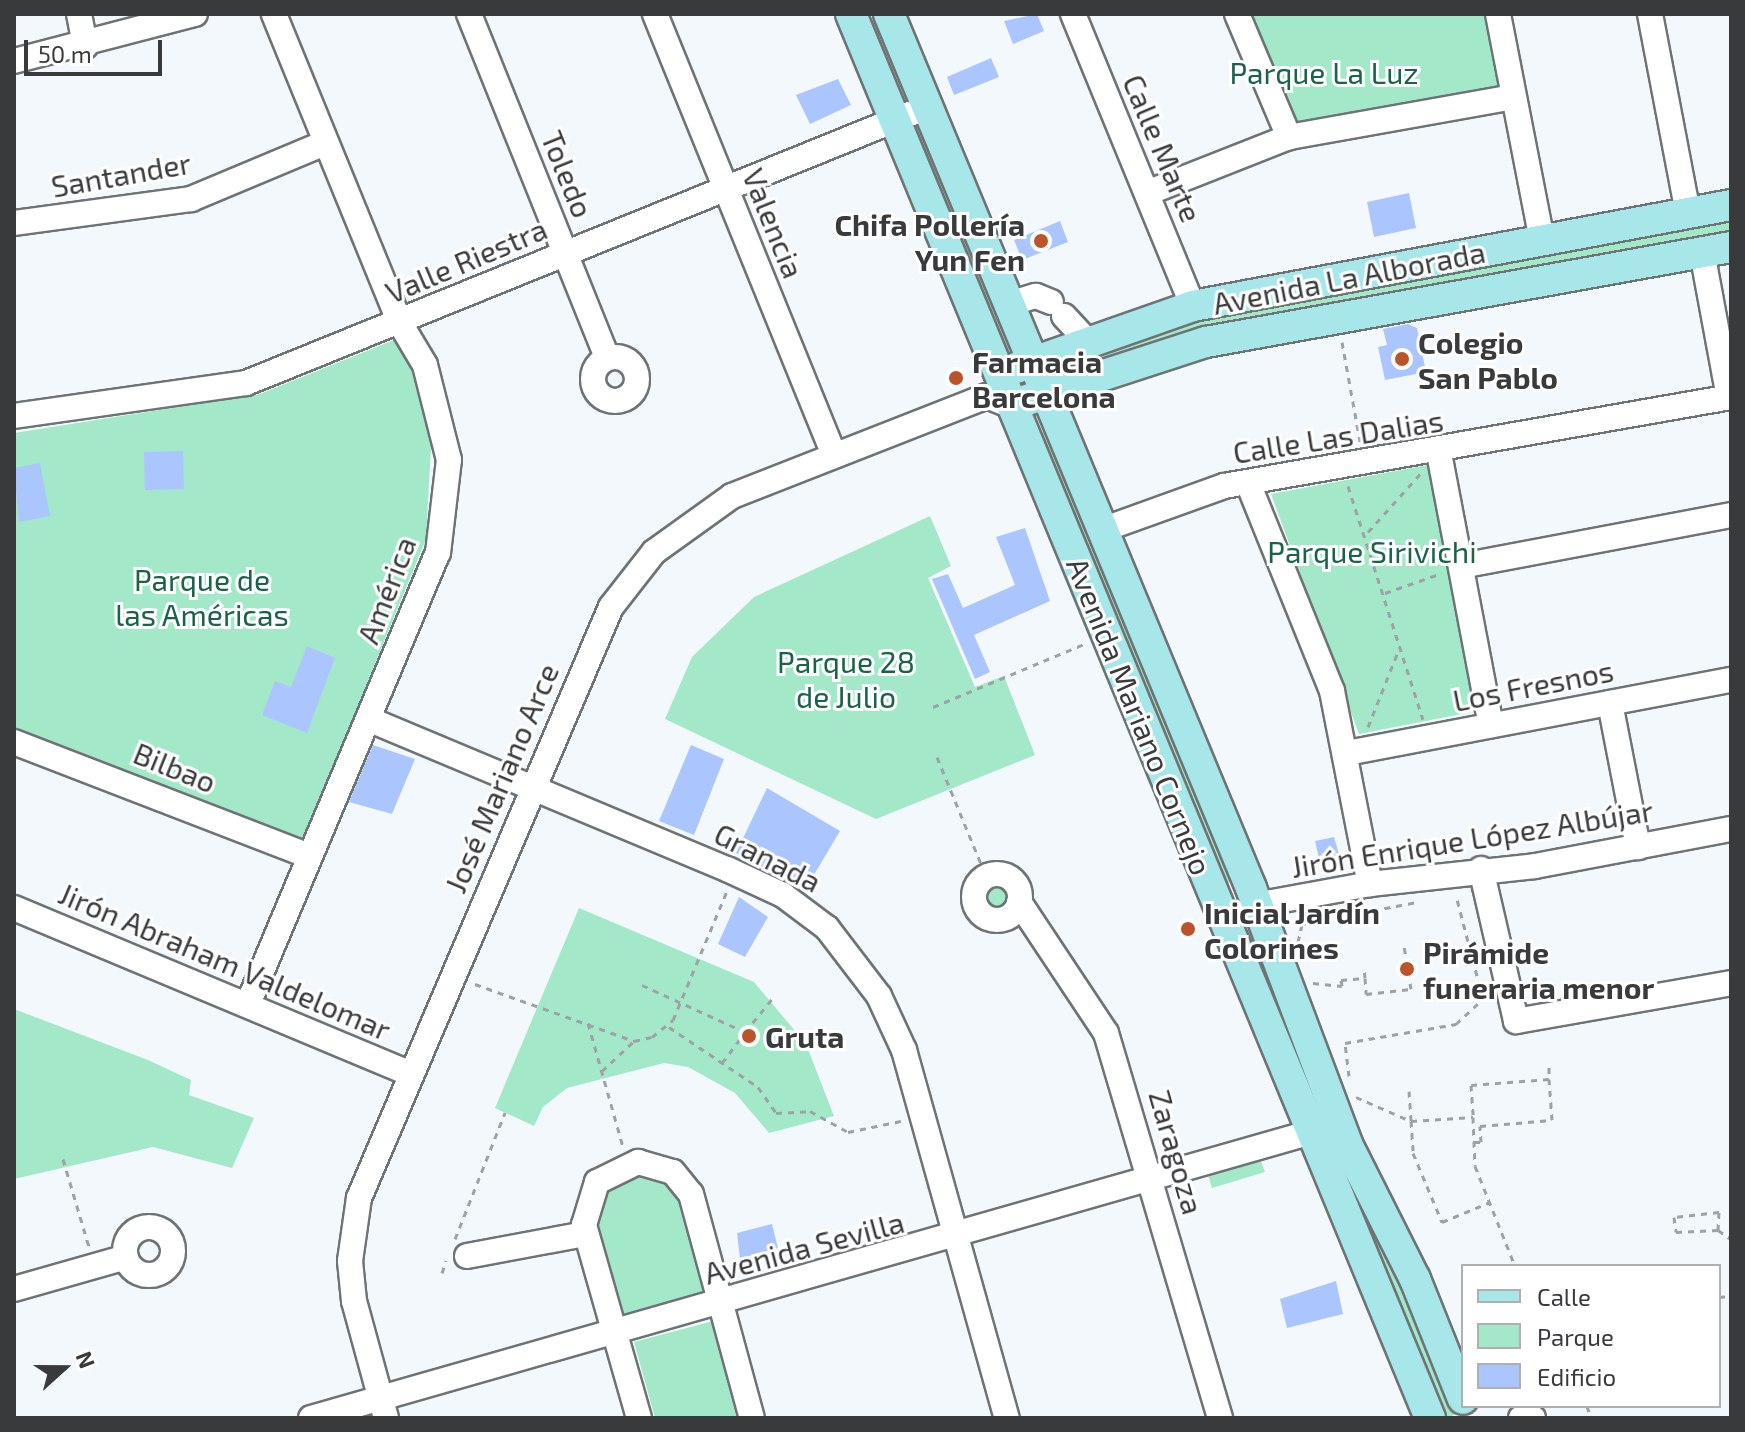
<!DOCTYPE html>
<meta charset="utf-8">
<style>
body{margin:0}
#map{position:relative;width:1745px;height:1432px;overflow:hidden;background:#f2f8fb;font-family:"Exo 2",sans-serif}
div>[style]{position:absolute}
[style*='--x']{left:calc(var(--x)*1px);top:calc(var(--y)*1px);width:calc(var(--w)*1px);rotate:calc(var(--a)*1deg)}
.green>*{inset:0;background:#a3e9c9}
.round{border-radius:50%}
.building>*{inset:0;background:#abc5fe}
.path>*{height:3px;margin-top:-1.5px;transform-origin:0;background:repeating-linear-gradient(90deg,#9ea2a4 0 6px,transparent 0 12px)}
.roads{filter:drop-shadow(2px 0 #6e7375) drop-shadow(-2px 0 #6e7375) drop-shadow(0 2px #6e7375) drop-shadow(0 -2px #6e7375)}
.minor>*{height:24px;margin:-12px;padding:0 12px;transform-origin:12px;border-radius:12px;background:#fff}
.minor>.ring{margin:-12px;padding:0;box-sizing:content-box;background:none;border:24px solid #fff;border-radius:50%}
.major>*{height:30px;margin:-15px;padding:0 15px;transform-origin:15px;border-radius:15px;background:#a8e7e9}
.dots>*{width:22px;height:22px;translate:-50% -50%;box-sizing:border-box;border:4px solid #fff;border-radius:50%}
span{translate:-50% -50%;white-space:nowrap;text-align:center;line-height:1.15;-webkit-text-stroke:6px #fff;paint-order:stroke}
.park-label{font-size:30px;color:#1a6248}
.street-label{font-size:30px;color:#383a3b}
.poi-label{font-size:30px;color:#383a3b;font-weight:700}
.right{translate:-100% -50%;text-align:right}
.left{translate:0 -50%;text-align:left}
.frame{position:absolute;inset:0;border:16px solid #383a3b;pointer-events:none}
.legend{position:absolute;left:1461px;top:1264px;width:260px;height:144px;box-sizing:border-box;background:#fff;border:2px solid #afb0b1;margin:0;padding:10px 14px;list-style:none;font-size:24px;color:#383a3b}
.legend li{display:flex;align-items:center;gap:16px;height:40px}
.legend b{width:40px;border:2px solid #afb0b1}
.north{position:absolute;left:24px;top:1328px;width:80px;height:80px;-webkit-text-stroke:6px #fff;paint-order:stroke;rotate:69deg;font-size:22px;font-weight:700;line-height:32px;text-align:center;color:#383a3b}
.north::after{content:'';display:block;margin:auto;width:28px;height:36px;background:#383a3b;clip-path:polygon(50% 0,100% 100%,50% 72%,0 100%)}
.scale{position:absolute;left:24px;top:40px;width:138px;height:36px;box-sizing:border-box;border:4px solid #383a3b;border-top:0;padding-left:10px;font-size:24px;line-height:28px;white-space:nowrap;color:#383a3b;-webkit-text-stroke:6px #fff;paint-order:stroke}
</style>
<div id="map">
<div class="green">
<div style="clip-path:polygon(1237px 14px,1497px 14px,1513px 97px,1289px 137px)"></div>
<div style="clip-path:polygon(929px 118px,1022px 344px,1004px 352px,912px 124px)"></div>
<div style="clip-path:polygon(1731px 217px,1731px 239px,1064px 384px,1055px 365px,1195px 317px)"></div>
<div style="clip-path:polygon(399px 338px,432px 428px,426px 539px,302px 842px,14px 734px,14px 433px,260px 394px)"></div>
<div style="clip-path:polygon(1056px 426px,1231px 864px,1228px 890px,1038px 435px)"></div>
<div style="clip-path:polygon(1428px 465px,1477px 711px,1359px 734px,1271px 494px)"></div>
<div style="clip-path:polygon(930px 516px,951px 566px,928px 578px,975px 687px,1004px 676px,1035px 755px,876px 819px,665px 719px,692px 657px,754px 597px)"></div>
<div class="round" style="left:982px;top:882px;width:30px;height:30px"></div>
<div style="clip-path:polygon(579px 908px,754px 982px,806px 1044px,834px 1116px,769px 1133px,735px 1093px,688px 1067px,664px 1063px,567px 1088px,543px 1107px,534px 1126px,495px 1108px)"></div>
<div style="clip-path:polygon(1251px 928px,1401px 1269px,1458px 1411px,1451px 1417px,1443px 1417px,1245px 931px)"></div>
<div style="clip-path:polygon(14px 1009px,148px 1060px,191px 1080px,189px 1095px,254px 1118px,232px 1168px,153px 1147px,14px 1179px)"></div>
<div style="clip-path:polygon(1260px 1159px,1265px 1172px,1212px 1188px,1208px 1175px)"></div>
<div style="clip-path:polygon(644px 1175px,666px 1182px,683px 1205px,708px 1294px,623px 1319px,596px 1229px,597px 1206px,609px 1187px)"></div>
<div style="clip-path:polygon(717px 1320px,743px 1418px,655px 1418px,634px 1342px)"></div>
</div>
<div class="building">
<div style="clip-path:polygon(1037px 14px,1044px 31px,1013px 44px,1004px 21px)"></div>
<div style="clip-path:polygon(991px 58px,999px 77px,954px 95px,947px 77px)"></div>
<div style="clip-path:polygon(838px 79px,851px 105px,810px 124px,796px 95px)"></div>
<div style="clip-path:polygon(1409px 193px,1416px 228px,1374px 237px,1367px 202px)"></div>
<div style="clip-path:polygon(1060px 221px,1068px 242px,1022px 260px,1014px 240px)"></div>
<div style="clip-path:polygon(1408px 324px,1417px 328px,1426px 372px,1385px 380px,1378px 347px,1387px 345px,1383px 329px)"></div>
<div style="clip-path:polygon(183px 451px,184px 489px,145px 490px,144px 452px)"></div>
<div style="clip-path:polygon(40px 463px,50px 516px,19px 522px,14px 468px)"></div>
<div style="clip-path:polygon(1025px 528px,1050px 601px,974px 635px,990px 672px,975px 679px,932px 579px,948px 574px,963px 608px,1015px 585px,996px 537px)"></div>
<div style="clip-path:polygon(307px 646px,335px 658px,307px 733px,262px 715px,275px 681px,291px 687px)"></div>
<div style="clip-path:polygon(373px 745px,415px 759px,392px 814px,349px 802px)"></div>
<div style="clip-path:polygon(691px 745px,724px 759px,694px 835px,659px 821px)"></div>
<div style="clip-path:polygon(767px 788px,840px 831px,805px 890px,736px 853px)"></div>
<div style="clip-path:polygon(1334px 837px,1341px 861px,1320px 863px,1315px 841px)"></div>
<div style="clip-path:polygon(739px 897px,768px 917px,745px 957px,718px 944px)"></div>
<div style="clip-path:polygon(772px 1224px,778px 1248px,740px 1259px,737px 1233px)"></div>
<div style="clip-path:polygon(1336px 1281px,1343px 1314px,1287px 1328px,1280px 1299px)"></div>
</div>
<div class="path">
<div style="--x:1342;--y:342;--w:101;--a:79.7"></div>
<div style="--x:1348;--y:486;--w:245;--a:72.2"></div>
<div style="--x:1368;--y:532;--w:79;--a:-48.1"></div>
<div style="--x:1385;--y:593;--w:60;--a:-19.3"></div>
<div style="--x:933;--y:707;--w:164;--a:-22.6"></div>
<div style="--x:1368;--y:727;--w:84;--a:-68.3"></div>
<div style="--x:937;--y:757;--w:129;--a:67.6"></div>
<div style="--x:1298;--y:942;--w:18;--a:-77"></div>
<div style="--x:1302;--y:924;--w:117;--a:-10.8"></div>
<div style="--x:1365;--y:978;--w:16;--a:86"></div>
<div style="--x:1366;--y:994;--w:45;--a:-6.3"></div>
<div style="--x:1411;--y:989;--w:44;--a:-99.2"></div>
<div style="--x:1313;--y:983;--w:29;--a:6"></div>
<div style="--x:1342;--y:986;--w:6;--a:-99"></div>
<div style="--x:1341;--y:980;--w:24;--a:-5"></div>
<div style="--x:1365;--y:978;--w:9;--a:-96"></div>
<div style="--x:475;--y:984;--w:169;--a:19.7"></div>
<div style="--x:634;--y:1041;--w:18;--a:-13"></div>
<div style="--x:652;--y:1037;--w:27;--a:-39"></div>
<div style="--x:673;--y:1020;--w:140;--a:-67.3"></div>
<div style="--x:642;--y:985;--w:113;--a:24.5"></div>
<div style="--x:745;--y:1032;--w:43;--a:-50.7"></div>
<div style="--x:588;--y:1023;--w:129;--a:74.2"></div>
<div style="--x:669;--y:1027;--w:107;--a:34"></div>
<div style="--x:758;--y:1087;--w:32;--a:55"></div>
<div style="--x:776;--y:1113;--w:34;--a:-3"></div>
<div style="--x:810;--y:1111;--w:43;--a:28.9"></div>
<div style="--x:848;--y:1132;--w:54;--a:-11.7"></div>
<div style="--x:722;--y:1063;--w:39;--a:-53"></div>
<div style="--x:1549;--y:1067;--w:12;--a:90"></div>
<div style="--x:602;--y:1071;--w:44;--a:-43.2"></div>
<div style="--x:1349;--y:1076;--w:33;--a:-97"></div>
<div style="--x:1345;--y:1043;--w:113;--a:-9.7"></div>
<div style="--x:1456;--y:1024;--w:37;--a:-43"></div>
<div style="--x:1483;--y:999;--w:107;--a:-104.6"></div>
<div style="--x:1409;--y:1091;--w:30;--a:86"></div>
<div style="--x:1411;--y:1121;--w:62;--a:-3.7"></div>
<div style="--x:1356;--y:1097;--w:60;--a:23.6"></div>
<div style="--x:1411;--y:1121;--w:32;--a:86"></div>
<div style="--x:1413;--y:1153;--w:75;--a:67.2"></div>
<div style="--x:1442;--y:1222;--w:52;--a:-22.6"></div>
<div style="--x:1474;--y:1142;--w:7;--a:0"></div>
<div style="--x:1481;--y:1142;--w:16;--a:-94"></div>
<div style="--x:1480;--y:1126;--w:72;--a:-4.8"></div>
<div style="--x:1552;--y:1120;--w:41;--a:-94.2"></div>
<div style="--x:1549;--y:1079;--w:78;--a:175.6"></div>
<div style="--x:1471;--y:1085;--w:32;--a:86"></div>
<div style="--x:1473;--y:1117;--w:49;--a:87.7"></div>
<div style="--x:1475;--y:1166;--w:108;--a:68.2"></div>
<div style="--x:63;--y:1159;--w:92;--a:73.5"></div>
<div style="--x:1718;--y:1230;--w:18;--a:-87"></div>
<div style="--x:1719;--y:1212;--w:45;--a:173.7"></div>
<div style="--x:1674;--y:1217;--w:15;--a:82"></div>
<div style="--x:1676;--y:1232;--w:42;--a:-2.7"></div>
<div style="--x:1718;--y:1230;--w:16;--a:35"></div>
<div style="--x:455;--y:1239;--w:136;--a:-68.4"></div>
<div style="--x:442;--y:1273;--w:13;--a:-72"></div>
<div style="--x:1719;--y:1297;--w:12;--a:-5"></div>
<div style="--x:1587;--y:1406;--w:13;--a:72"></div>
</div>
<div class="roads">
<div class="minor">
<div style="--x:79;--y:14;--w:33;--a:79"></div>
<div style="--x:469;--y:14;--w:371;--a:68.1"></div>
<div style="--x:655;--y:14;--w:476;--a:67.9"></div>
<div style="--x:1073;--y:14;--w:316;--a:67.7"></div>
<div style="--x:1237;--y:14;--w:134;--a:67.1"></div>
<div style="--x:1498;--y:14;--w:231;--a:79"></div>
<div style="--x:1650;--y:14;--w:203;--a:79.2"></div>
<div style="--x:14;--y:61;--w:187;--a:-14.6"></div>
<div style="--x:1147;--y:193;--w:153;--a:-21.5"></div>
<div style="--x:1289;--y:137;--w:228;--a:-10.1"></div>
<div style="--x:14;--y:223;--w:179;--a:-7.7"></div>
<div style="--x:191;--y:199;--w:145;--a:-22.7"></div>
<div style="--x:1702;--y:252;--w:147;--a:79.5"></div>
<div style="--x:1009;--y:304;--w:28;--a:-17"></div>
<div style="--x:1036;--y:296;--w:16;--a:22"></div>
<div style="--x:1064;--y:316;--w:34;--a:47"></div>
<div class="ring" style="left:593px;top:357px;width:20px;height:20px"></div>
<div style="--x:14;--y:416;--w:234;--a:-8.1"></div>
<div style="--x:246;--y:383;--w:735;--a:-22.06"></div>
<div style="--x:1439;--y:453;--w:277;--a:79.2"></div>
<div style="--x:1248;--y:483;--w:224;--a:68"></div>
<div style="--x:1332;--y:691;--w:197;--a:78.9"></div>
<div style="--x:1102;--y:530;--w:130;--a:-19.8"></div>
<div style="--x:1224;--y:486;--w:515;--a:-9.96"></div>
<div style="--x:1461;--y:566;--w:275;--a:-10.7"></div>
<div style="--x:1610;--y:703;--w:147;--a:79"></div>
<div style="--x:368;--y:719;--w:389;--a:22.7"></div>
<div style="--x:727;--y:869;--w:62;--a:24.9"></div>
<div style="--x:783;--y:895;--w:55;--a:36.9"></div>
<div style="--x:827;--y:928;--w:86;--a:52.6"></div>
<div style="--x:879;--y:996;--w:60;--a:65.2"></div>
<div style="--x:904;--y:1050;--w:382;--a:74.4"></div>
<div style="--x:14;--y:742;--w:317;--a:21.1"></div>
<div style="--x:1347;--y:753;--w:391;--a:-10.8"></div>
<div style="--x:1481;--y:869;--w:156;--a:77"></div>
<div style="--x:1516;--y:1021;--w:218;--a:-10"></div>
<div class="ring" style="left:974px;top:874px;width:22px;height:22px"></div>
<div style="--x:1019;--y:902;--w:157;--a:56.4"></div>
<div style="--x:1106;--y:1033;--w:402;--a:73.5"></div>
<div style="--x:14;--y:908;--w:429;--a:22.7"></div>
<div style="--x:1224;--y:919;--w:51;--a:-19.5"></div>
<div style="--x:1272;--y:902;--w:100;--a:-10.4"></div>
<div style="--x:1370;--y:884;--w:166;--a:-6.2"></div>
<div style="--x:1535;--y:866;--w:199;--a:-10.7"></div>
<div style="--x:248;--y:1004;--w:489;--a:-67.2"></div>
<div style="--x:438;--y:553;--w:94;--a:-83.3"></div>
<div style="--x:449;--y:460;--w:98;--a:-104.2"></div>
<div style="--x:425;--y:365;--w:49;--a:-120.8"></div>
<div style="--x:400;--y:323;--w:334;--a:-112.2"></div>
<div class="ring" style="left:125px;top:1227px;width:24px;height:24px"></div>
<div style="--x:467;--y:1256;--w:120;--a:-10.6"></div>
<div style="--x:14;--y:1289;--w:116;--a:-15.9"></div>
<div style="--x:311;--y:1418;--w:1041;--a:-15.95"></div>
<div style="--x:386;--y:1418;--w:121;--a:-105.3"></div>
<div style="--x:354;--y:1301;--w:40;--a:-95.7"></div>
<div style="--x:350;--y:1261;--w:64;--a:-81.9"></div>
<div style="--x:359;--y:1198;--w:642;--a:-66.91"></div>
<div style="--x:611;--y:607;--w:70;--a:-52"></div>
<div style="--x:654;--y:552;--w:96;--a:-35.7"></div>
<div style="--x:732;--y:496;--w:274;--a:-21.4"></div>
<div style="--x:987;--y:396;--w:27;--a:22"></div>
<div style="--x:639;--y:1418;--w:201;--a:-105.9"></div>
<div style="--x:584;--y:1225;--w:45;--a:-73.2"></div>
<div style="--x:597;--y:1182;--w:46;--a:-26"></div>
<div style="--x:638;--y:1162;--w:36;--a:16"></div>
<div style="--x:673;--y:1172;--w:28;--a:51"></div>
<div style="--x:691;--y:1194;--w:232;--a:74.8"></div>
<div style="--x:1521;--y:1418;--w:12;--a:0"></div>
</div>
<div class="major">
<div style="--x:851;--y:14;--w:1519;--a:67.59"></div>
<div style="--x:889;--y:14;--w:946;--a:67.5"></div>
<div style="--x:1251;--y:888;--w:273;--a:69.4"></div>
<div style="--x:1347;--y:1144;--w:151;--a:63.3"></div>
<div style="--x:1415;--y:1279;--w:129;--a:68.2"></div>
<div style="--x:1016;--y:368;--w:188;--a:-19.3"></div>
<div style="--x:1193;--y:306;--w:547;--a:-10.63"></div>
<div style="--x:1027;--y:400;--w:188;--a:-18"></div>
<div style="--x:1206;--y:342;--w:534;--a:-10.26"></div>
</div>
</div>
<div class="dots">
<div style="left:1041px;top:241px;background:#bb542b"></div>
<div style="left:1402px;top:359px;background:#bb542b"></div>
<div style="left:956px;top:378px;background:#bb542b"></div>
<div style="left:1188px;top:929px;background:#bb542b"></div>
<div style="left:1407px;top:969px;background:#bb542b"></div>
<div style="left:749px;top:1036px;background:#bb542b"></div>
</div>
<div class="park-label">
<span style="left:1324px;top:72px">Parque La Luz</span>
<span style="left:1372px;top:551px">Parque Sirivichi</span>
<span style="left:202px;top:596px">Parque de<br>las Américas</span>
<span style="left:846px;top:678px">Parque 28<br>de Julio</span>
</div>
<div class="street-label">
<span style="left:1163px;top:148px;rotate:67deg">Calle Marte</span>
<span style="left:121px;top:174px;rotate:-10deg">Santander</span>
<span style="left:568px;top:174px;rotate:68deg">Toledo</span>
<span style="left:774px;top:223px;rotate:68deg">Valencia</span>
<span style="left:466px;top:260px;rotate:-23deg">Valle Riestra</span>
<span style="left:1349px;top:277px;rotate:-11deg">Avenida La Alborada</span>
<span style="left:1338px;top:436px;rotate:-9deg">Calle Las Dalias</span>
<span style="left:386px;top:590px;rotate:-69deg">América</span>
<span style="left:1533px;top:685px;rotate:-11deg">Los Fresnos</span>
<span style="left:1140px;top:716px;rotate:68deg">Avenida Mariano Cornejo</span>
<span style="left:175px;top:767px;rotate:22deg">Bilbao</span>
<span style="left:501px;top:778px;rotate:-67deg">José Mariano Arce</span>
<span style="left:1472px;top:838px;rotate:-9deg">Jirón Enrique López Albújar</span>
<span style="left:768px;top:857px;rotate:27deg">Granada</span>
<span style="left:225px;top:961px;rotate:23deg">Jirón Abraham Valdelomar</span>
<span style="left:1177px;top:1152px;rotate:74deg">Zaragoza</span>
<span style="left:804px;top:1247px;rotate:-15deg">Avenida Sevilla</span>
</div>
<div class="poi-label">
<span class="right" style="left:1025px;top:241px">Chifa Pollería<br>Yun Fen</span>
<span class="left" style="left:1418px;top:359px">Colegio<br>San Pablo</span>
<span class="left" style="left:972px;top:378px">Farmacia<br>Barcelona</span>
<span class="left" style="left:1204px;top:929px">Inicial Jardín<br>Colorines</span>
<span class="left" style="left:1423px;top:969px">Pirámide<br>funeraria menor</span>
<span class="left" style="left:765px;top:1036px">Gruta</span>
</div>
<div class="frame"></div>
<ul class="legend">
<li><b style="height:10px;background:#a8e7e9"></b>Calle</li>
<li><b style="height:22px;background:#a3e9c9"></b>Parque</li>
<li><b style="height:22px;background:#abc5fe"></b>Edificio</li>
</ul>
<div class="north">N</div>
<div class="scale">50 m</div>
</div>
